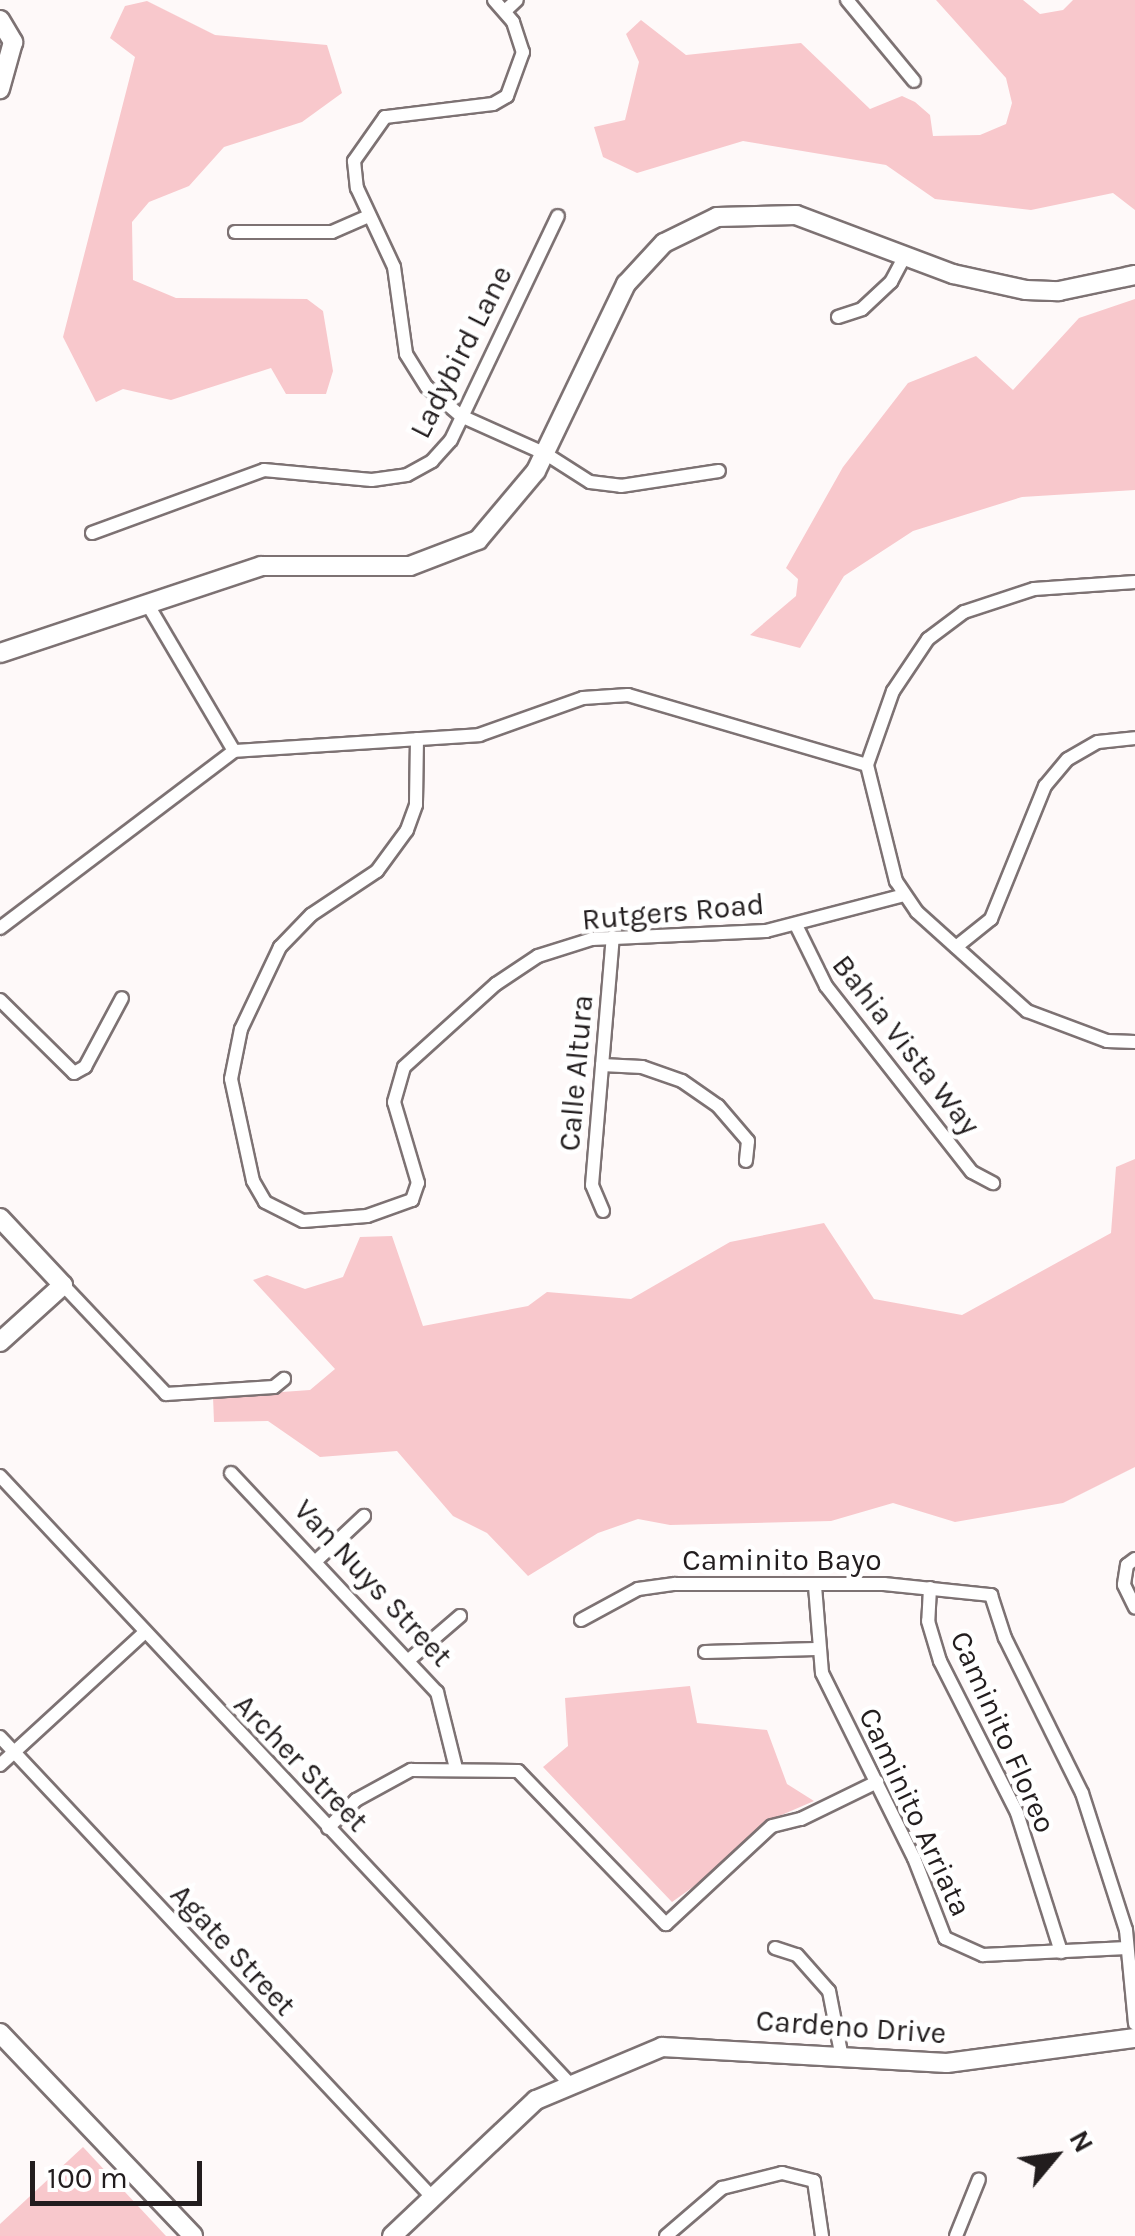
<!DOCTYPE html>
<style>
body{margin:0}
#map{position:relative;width:1135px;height:2236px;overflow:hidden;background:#fef9f9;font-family:Karla,sans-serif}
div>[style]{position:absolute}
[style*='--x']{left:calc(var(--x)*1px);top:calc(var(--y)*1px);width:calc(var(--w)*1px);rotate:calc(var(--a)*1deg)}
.green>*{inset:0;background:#f8c8cc}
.roads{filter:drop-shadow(2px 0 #7d7273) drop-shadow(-2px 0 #7d7273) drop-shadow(0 2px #7d7273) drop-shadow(0 -2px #7d7273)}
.street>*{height:12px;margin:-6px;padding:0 6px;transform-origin:6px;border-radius:6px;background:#fff}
.secondary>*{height:18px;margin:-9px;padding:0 9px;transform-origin:9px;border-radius:9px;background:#fff}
span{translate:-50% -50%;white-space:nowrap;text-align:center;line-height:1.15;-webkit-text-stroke:9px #fff;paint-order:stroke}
.street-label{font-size:30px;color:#221d1e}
.north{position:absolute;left:1005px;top:2106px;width:100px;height:100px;-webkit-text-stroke:8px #fff;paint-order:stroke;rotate:61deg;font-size:28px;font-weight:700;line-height:40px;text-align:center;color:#221d1e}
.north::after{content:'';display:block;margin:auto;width:35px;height:45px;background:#221d1e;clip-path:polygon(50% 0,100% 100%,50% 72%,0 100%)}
.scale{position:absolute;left:30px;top:2161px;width:172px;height:45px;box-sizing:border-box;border:5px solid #221d1e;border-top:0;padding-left:12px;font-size:30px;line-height:35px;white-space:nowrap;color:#221d1e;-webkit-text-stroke:8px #fff;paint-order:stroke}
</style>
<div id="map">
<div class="green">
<div style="clip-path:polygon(936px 0,1023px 0,1040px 14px,1063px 10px,1073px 0,1135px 0,1135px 210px,1113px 193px,1031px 210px,935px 199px,886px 165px,743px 141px,637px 173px,603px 157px,594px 127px,625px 120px,639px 62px,626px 34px,641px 20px,686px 55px,801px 43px,870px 109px,902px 96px,915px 102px,930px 115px,933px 136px,980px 135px,1006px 124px,1012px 103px,1006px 78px)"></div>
<div style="clip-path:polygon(147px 1px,215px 35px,327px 45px,342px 93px,302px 122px,224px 147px,189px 186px,149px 202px,132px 222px,133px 280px,176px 298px,307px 299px,323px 311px,333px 371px,326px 394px,286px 394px,271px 368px,171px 400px,123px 389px,96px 402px,63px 337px,135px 57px,110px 38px,125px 6px)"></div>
<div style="clip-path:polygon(1135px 299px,1135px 490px,1022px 497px,913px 531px,844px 576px,800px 648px,750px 635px,796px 596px,798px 579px,786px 568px,843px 467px,908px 383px,976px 356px,1013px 390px,1079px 318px)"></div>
<div style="clip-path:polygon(1135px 1159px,1135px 1467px,1063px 1503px,955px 1522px,893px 1503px,831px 1521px,670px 1525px,638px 1519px,598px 1533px,528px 1576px,487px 1533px,453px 1516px,397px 1451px,320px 1457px,268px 1421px,214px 1422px,213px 1397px,310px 1390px,335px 1369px,253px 1280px,267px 1275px,305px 1289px,343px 1277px,360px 1237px,392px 1236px,423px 1326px,528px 1306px,547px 1292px,631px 1299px,730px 1242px,824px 1223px,874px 1299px,962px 1315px,1111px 1233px,1116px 1167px)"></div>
<div style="clip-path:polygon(690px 1686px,697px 1723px,767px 1730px,787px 1784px,814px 1801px,763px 1823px,728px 1862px,672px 1902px,543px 1767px,568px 1746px,565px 1698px)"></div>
<div style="clip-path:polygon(83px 2147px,166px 2236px,0 2236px,0 2224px)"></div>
</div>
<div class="roads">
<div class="street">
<div style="--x:494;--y:0;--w:29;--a:49"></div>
<div style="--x:513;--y:22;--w:32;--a:72"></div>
<div style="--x:523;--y:52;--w:47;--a:110"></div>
<div style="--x:507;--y:96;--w:16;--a:150"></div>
<div style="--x:493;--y:104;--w:109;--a:173.1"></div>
<div style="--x:385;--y:117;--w:54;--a:125.2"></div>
<div style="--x:354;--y:161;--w:27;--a:84"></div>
<div style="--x:357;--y:188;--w:87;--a:64.9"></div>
<div style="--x:394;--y:267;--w:88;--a:82.1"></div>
<div style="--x:406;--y:354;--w:39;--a:58"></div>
<div style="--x:427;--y:387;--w:45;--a:40.5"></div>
<div style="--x:461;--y:416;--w:93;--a:24.1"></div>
<div style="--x:546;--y:454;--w:52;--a:32.5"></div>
<div style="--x:590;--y:482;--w:31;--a:7"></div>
<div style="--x:621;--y:486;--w:99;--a:-8.7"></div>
<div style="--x:847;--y:0;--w:105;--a:50.4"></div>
<div style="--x:505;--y:11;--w:16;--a:-43"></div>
<div style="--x:235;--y:232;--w:97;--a:0"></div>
<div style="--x:332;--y:232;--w:40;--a:-23.4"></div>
<div style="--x:838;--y:317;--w:25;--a:-18"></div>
<div style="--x:862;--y:309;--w:40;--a:-43"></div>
<div style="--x:891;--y:282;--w:30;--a:-62"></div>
<div style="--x:92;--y:533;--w:183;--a:-20.1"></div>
<div style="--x:264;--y:470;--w:108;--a:5.3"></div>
<div style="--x:372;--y:480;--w:35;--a:-8"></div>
<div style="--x:407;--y:475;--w:29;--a:-29"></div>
<div style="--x:432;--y:461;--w:28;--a:-48"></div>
<div style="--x:451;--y:440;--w:248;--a:-64.5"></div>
<div style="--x:1135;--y:582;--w:101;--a:176"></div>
<div style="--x:1034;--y:589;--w:74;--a:161.8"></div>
<div style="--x:964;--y:612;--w:45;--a:143.1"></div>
<div style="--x:928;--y:639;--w:63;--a:123.9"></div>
<div style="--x:893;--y:691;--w:78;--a:109.4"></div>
<div style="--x:867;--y:765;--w:120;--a:76"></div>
<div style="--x:896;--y:881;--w:37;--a:56"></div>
<div style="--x:917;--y:912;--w:148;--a:42"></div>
<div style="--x:1027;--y:1011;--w:85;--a:20.6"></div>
<div style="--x:1107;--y:1041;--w:28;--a:2"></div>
<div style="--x:148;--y:605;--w:169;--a:59.5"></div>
<div style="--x:417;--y:739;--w:66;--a:90.9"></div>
<div style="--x:416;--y:805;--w:27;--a:110"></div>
<div style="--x:407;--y:830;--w:51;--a:126.2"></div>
<div style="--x:377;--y:871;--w:79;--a:146.3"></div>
<div style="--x:311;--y:915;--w:45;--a:134.1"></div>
<div style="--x:280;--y:947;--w:91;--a:115.4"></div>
<div style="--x:241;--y:1029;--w:51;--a:101.3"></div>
<div style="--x:231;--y:1079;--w:104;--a:77.8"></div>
<div style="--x:253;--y:1181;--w:24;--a:60"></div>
<div style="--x:265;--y:1202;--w:42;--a:26.6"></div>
<div style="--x:303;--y:1221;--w:64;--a:-4.5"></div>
<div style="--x:367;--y:1216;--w:48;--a:-19.6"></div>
<div style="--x:412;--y:1200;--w:18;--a:-71"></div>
<div style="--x:418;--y:1183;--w:84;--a:-106.5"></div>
<div style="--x:394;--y:1102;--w:36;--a:-74"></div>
<div style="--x:404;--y:1067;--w:124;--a:-42.1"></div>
<div style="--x:496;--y:984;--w:50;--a:-33.7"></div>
<div style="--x:538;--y:956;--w:57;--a:-17.5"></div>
<div style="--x:592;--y:939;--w:174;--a:-2.6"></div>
<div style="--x:766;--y:931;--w:143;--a:-14.6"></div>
<div style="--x:796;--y:925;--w:68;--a:63.8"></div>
<div style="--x:826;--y:986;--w:236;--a:51.9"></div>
<div style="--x:972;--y:1172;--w:24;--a:28"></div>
<div style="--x:0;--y:928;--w:293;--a:-37.1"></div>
<div style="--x:234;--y:751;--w:246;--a:-3.7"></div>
<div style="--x:479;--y:735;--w:110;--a:-19.6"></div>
<div style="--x:583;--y:698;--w:45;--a:-3.8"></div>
<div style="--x:628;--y:695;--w:249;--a:16.3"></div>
<div style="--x:956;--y:947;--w:45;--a:-38.7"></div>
<div style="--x:991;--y:919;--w:144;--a:-67.9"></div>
<div style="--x:1045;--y:786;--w:35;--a:-50"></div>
<div style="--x:1068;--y:759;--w:34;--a:-30"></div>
<div style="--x:1098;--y:742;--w:37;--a:-6"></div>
<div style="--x:0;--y:1000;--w:104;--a:44.6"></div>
<div style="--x:74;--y:1073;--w:13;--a:-29"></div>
<div style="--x:85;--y:1067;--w:78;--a:-61.8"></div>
<div style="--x:602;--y:1065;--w:40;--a:2.9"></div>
<div style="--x:642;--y:1067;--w:42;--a:19.3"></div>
<div style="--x:682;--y:1081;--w:44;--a:34.8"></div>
<div style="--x:718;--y:1106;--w:46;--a:49.4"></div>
<div style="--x:748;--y:1141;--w:20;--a:96"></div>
<div style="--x:603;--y:1211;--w:28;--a:-113"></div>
<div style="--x:592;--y:1185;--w:249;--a:-85.2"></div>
<div style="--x:63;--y:1285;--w:150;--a:46.6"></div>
<div style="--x:166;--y:1394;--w:108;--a:-3.7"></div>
<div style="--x:274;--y:1387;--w:13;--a:-39"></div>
<div style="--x:231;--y:1473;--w:301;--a:46.8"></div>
<div style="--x:437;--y:1692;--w:78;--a:76"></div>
<div style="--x:0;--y:1476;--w:831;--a:46.85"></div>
<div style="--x:1135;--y:1559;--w:10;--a:143"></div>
<div style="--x:1127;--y:1565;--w:20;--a:99"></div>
<div style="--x:1124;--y:1585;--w:25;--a:64"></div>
<div style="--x:316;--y:1561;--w:66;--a:-43.2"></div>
<div style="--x:815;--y:1586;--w:87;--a:85.4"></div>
<div style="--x:822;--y:1673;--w:207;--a:63.6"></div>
<div style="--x:914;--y:1858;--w:86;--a:68.8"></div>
<div style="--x:945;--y:1938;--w:42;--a:24.1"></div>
<div style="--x:983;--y:1955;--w:144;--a:-2.8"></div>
<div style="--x:930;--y:1588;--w:33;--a:93"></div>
<div style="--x:928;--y:1621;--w:42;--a:73.3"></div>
<div style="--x:940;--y:1661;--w:170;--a:63.1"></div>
<div style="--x:1017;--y:1813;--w:146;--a:72.4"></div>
<div style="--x:581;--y:1620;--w:65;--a:-28.5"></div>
<div style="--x:638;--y:1589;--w:37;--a:-8"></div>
<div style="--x:675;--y:1584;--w:209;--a:0"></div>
<div style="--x:884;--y:1584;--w:108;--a:5.9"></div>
<div style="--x:991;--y:1595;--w:45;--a:72"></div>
<div style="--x:1005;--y:1638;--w:173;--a:63.6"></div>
<div style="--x:1082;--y:1793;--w:144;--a:72.2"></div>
<div style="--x:1126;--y:1930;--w:94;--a:84.5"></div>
<div style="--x:705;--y:1652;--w:111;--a:-1.5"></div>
<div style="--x:410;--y:1659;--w:66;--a:-40.7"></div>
<div style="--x:0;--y:1737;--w:630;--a:46.8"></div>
<div style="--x:0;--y:1765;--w:194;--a:-42.5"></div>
<div style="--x:328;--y:1828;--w:40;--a:-45"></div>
<div style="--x:356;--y:1800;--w:63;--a:-28.6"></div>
<div style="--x:411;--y:1770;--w:107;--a:0.5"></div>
<div style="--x:518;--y:1771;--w:213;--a:46"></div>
<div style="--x:666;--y:1924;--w:144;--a:-42.8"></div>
<div style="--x:772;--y:1826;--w:30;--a:-14"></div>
<div style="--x:801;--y:1819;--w:85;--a:-26"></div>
<div style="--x:775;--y:1948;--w:23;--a:18"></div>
<div style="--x:797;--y:1955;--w:48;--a:48.4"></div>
<div style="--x:829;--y:1991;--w:68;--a:79"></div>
<div style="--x:666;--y:2236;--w:74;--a:-40.6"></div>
<div style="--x:722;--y:2188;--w:62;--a:-14"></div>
<div style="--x:782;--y:2173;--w:33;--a:14"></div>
<div style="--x:814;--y:2181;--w:56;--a:81.7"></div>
<div style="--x:956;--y:2236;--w:61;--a:-68"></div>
</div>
<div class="secondary">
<div style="--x:0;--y:20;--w:26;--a:59"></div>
<div style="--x:13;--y:42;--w:49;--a:105.5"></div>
<div style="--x:0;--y:653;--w:275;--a:-18.4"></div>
<div style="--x:261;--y:566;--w:149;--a:0"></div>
<div style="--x:410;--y:566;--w:73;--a:-20.9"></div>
<div style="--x:478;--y:540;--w:90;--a:-50"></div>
<div style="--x:536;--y:471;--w:208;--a:-64.3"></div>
<div style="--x:626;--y:284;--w:56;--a:-47.2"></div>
<div style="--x:664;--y:243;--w:59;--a:-26.1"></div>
<div style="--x:717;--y:217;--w:79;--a:-1.5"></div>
<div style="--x:796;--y:215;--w:168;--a:20.6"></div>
<div style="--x:953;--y:274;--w:75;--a:12.4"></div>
<div style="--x:1026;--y:290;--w:33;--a:2"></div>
<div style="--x:1059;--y:291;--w:78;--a:-11.9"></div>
<div style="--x:0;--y:1218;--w:92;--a:46.8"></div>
<div style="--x:63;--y:1285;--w:85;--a:137.9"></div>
<div style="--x:0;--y:2033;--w:280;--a:46.4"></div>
<div style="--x:392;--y:2236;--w:198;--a:-43.4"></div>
<div style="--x:536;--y:2100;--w:137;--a:-22.8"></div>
<div style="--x:662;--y:2047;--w:285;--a:3.2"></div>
<div style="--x:947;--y:2063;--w:190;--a:-7.6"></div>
</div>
</div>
<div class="street-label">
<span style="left:461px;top:352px;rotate:-63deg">Ladybird Lane</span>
<span style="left:673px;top:912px;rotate:-5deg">Rutgers Road</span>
<span style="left:906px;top:1045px;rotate:52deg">Bahia Vista Way</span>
<span style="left:576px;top:1073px;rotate:-85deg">Calle Altura</span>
<span style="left:782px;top:1560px">Caminito Bayo</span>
<span style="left:373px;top:1583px;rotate:47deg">Van Nuys Street</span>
<span style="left:1003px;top:1732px;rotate:66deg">Caminito Floreo</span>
<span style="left:301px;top:1763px;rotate:46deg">Archer Street</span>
<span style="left:915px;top:1812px;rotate:65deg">Caminito Arriata</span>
<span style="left:233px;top:1950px;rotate:47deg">Agate Street</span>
<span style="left:851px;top:2027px;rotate:4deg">Cardeno Drive</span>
</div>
<div class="north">N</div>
<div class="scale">100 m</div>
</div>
